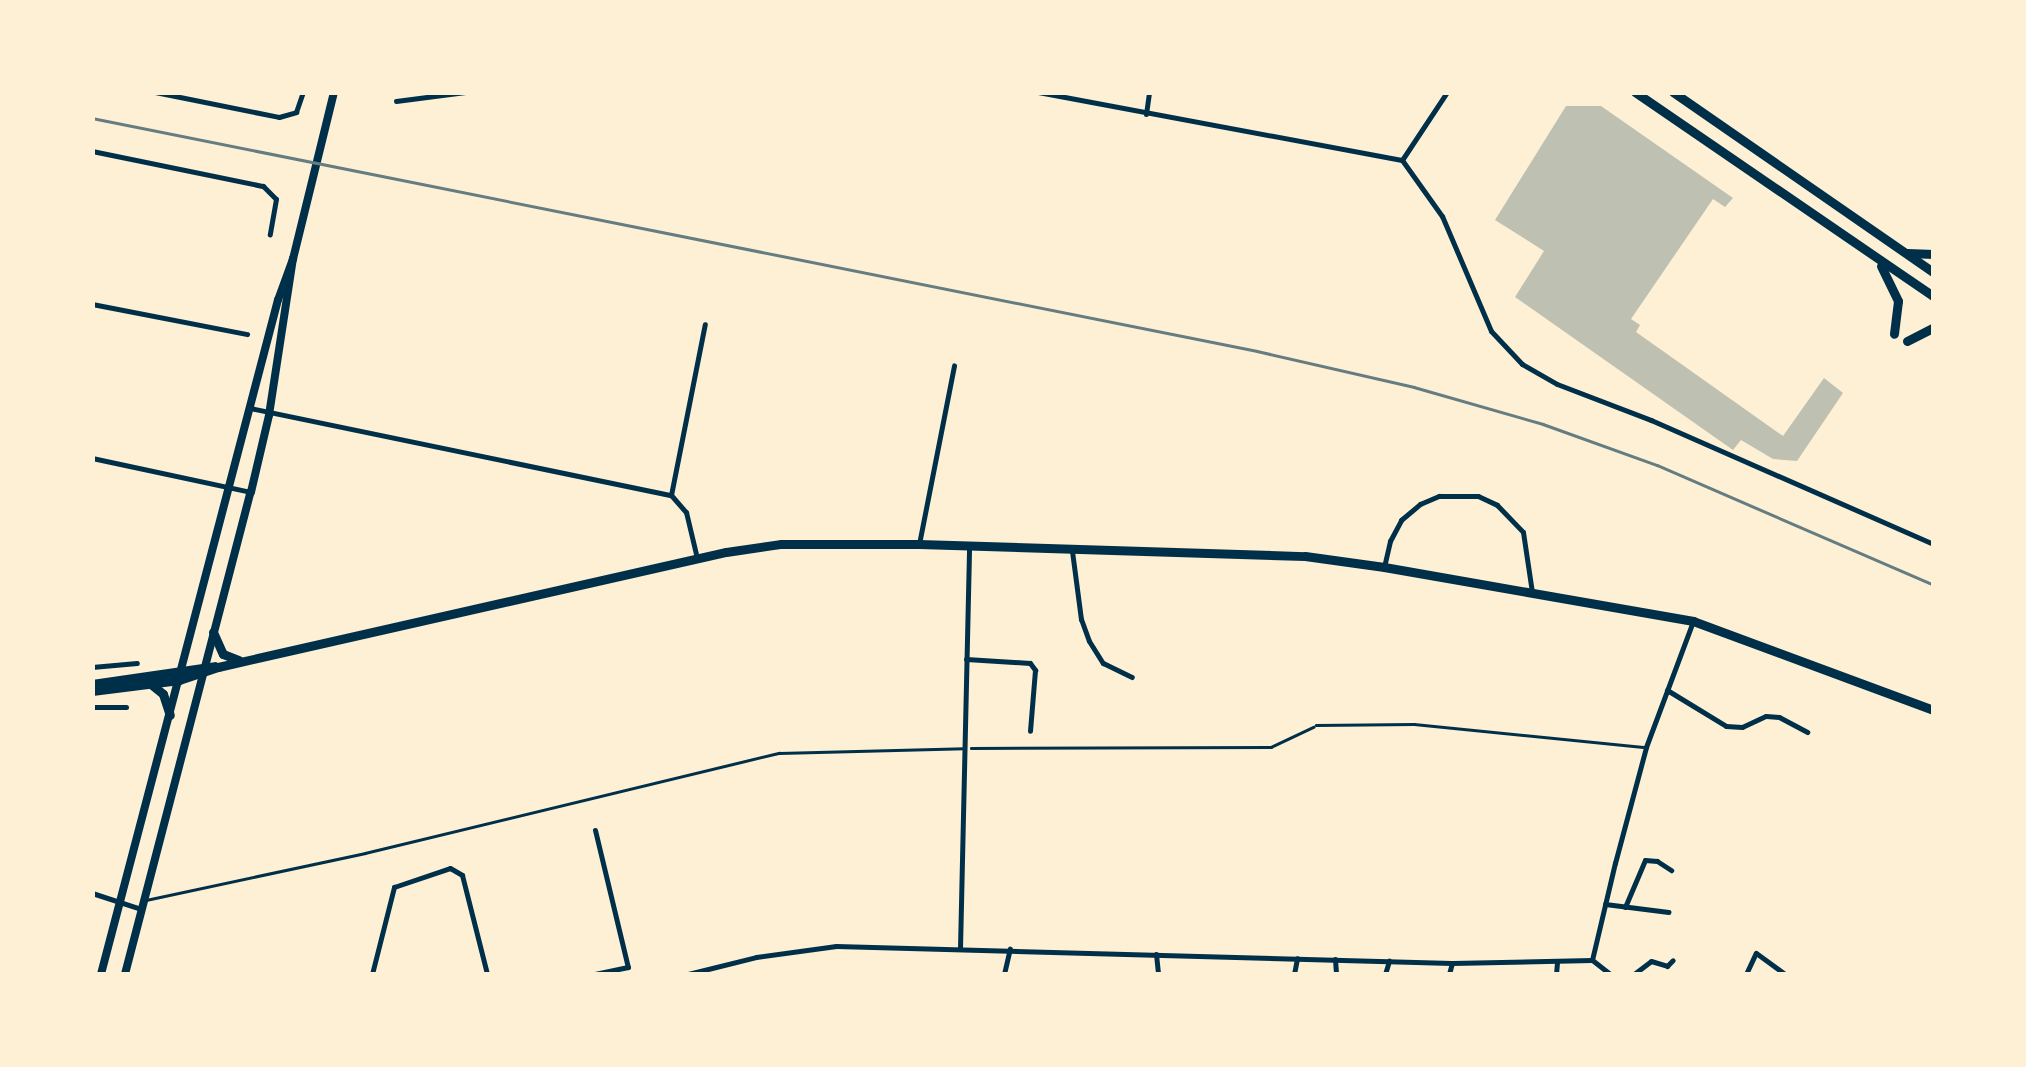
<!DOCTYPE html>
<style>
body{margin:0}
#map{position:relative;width:2026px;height:1067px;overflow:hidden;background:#fdf0d5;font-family:Roboto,sans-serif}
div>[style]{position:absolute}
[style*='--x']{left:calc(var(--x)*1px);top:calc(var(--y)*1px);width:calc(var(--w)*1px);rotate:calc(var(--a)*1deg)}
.building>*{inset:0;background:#bec0b2}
.path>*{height:2.5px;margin:-1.25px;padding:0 1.25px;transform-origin:1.25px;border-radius:1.25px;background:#003049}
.service>*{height:2.5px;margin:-1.25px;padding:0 1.25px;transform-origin:1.25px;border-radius:1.25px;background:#003049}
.minor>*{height:5px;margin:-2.5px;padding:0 2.5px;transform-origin:2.5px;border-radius:2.5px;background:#003049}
.tertiary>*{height:8px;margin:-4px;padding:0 4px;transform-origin:4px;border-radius:4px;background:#003049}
.primary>*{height:9px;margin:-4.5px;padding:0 4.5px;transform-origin:4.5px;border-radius:4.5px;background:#003049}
.rail>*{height:2.5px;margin:-1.25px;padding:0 1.25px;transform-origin:1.25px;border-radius:1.25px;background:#657d81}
span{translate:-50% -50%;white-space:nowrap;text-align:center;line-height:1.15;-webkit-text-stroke:8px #fdf0d5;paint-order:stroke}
.frame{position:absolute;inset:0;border:95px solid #fdf0d5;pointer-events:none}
</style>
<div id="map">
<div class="building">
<div style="clip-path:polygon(1566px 106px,1601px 106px,1733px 198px,1725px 207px,1713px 199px,1631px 319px,1640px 325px,1636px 332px,1783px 436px,1824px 378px,1843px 393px,1797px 461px,1773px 459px,1741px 440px,1733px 450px,1515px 297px,1544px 251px,1495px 220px)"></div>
</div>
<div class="path">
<div style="--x:971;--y:748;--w:300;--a:-0.2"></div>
<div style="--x:1271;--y:747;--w:47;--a:-25.5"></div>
</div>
<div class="service">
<div style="--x:1316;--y:725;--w:98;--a:-0.6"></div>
<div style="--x:1414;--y:724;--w:230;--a:5.7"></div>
<div style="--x:146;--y:900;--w:224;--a:-12.1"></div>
<div style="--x:365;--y:853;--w:426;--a:-13.6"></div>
<div style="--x:779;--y:753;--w:185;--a:-1.5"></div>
</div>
<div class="minor">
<div style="--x:155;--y:92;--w:126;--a:11.4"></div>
<div style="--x:279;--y:117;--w:18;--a:-16"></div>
<div style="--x:296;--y:112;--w:21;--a:-71"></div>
<div style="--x:1038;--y:92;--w:370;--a:10.6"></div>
<div style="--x:1402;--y:160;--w:69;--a:54.5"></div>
<div style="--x:1442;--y:216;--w:125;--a:66.9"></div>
<div style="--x:1491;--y:331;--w:45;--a:46.8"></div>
<div style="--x:1522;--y:364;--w:40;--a:29.7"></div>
<div style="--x:1557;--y:384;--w:101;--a:21"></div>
<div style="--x:1651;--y:420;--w:309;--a:23.7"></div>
<div style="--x:396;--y:101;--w:70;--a:-7.4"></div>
<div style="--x:1146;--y:114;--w:22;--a:-82"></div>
<div style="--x:92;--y:151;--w:175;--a:11.6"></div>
<div style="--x:263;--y:186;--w:18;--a:45"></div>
<div style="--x:276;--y:199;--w:36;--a:100"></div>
<div style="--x:1402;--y:160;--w:82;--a:-56.5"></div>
<div style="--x:92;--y:304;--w:158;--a:11"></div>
<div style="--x:250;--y:408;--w:430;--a:11.7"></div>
<div style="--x:671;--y:495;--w:23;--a:49"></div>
<div style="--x:686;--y:512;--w:47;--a:76.6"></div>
<div style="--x:92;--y:458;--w:163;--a:12.1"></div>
<div style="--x:671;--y:495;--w:174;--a:-78.8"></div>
<div style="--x:919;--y:544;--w:182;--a:-78.9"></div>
<div style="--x:1072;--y:551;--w:69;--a:82.5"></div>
<div style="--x:1081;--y:619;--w:23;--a:70"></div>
<div style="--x:1089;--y:641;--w:26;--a:58"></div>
<div style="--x:1103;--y:663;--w:32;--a:26"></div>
<div style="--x:1384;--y:567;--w:27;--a:-77"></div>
<div style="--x:1390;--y:541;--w:24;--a:-62"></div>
<div style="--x:1401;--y:520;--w:25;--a:-40"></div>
<div style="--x:1420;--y:504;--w:21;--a:-23"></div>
<div style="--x:1439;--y:496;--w:39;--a:0"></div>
<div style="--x:1478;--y:496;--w:21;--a:25"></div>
<div style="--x:1497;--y:505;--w:37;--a:46"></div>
<div style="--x:1523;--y:532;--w:61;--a:81.5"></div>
<div style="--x:966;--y:659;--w:64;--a:3.6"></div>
<div style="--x:1030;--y:663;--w:9;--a:54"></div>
<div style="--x:1035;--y:670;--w:61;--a:94.7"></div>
<div style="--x:92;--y:667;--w:45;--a:-5.1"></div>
<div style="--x:1667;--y:690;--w:69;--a:31.4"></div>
<div style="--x:1726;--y:726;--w:16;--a:4"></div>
<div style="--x:1742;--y:727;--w:26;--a:-25"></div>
<div style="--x:1766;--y:716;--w:13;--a:4"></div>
<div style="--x:1779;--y:717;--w:32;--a:28"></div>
<div style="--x:92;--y:707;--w:34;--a:0"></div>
<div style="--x:595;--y:830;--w:141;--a:76.5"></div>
<div style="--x:628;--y:967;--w:34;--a:168"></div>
<div style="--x:92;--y:893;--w:52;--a:18.1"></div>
<div style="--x:1605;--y:904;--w:64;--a:7.2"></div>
<div style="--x:1625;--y:907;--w:51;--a:-66.9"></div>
<div style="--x:1645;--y:860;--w:12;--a:5"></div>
<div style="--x:1657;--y:861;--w:17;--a:33"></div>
<div style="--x:960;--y:948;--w:402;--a:-88.7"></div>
<div style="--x:1156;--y:954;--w:20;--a:84"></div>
<div style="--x:1335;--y:959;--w:15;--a:86"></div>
<div style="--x:372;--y:974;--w:90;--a:-75.8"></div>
<div style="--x:394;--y:887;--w:59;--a:-18.7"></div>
<div style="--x:450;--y:868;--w:14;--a:30"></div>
<div style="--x:462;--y:875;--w:102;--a:75.8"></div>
<div style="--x:688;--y:974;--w:70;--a:-14"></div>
<div style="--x:756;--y:957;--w:81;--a:-7.8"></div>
<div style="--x:836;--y:946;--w:616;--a:1.58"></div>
<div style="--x:1452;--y:963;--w:140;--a:-1.2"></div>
<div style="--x:1004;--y:974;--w:26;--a:-77"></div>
<div style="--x:1294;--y:974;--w:16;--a:-79"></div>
<div style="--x:1385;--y:974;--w:14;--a:-73"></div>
<div style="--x:1449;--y:974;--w:11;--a:-75"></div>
<div style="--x:1556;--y:974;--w:12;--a:-85"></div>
<div style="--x:1610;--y:974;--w:23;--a:-142"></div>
<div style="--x:1592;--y:960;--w:100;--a:-76.7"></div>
<div style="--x:1615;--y:863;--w:120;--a:-75"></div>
<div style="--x:1646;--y:747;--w:134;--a:-69.5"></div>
<div style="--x:1634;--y:974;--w:21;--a:-37"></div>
<div style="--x:1651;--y:961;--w:17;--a:17"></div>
<div style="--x:1667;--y:966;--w:8;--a:-45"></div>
<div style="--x:1746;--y:974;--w:23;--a:-65"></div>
<div style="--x:1756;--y:953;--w:36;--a:36"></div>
</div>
<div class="tertiary">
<div style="--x:101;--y:974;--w:697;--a:-75.29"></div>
<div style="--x:278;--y:300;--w:44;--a:-69.9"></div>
<div style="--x:125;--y:974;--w:498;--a:-75.4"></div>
<div style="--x:251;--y:492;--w:79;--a:-76.8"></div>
<div style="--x:269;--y:415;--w:158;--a:-81.3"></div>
<div style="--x:293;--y:259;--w:172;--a:-76.2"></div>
</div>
<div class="primary">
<div style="--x:1635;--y:92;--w:363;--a:34.4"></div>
<div style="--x:1673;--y:92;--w:318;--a:34.7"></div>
<div style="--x:1907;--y:253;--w:27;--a:2"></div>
<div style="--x:1881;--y:266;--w:39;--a:64"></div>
<div style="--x:1898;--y:301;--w:33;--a:97"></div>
<div style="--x:1907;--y:341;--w:30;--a:-27"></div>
<div style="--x:213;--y:632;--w:24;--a:66"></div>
<div style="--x:223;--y:654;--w:17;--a:21"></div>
<div style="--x:92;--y:684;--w:124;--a:-8.3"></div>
<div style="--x:152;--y:685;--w:14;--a:39"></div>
<div style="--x:163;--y:694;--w:22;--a:72"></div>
<div style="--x:92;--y:691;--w:88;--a:-7.2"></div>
<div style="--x:179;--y:680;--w:41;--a:-18.4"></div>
<div style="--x:218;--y:667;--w:521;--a:-12.76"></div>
<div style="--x:726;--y:552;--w:56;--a:-8.3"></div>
<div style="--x:781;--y:544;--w:138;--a:0"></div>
<div style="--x:919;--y:544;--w:386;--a:1.8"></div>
<div style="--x:1305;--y:556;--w:80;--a:7.9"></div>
<div style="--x:1384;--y:567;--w:314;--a:9.9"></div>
<div style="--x:1693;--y:621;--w:257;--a:20.3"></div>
</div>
<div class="rail">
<div style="--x:92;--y:118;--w:1188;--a:11.31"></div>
<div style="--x:1257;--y:351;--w:161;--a:12.9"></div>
<div style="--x:1414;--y:387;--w:134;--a:16"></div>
<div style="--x:1543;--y:424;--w:121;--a:19.8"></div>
<div style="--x:1657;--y:465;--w:302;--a:23.4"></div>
</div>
<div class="frame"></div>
</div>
